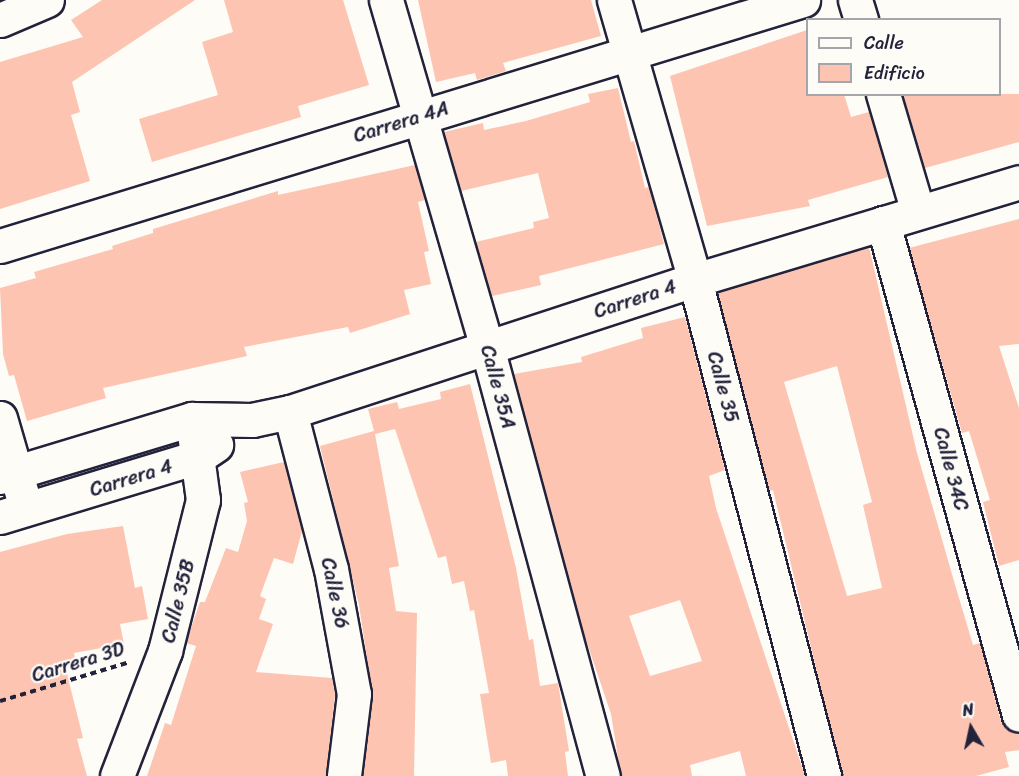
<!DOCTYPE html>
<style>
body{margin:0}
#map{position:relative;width:1019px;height:776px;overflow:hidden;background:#fdfcf7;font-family:Sriracha,sans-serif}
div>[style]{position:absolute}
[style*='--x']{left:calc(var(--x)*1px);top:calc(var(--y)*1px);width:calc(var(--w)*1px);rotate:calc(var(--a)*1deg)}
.building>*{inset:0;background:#fdc4b2}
.path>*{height:4px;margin-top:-2px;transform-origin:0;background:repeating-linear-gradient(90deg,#22223b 0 6px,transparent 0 10.5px)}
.roads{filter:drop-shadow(2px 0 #22223b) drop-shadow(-2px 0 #22223b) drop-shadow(0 2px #22223b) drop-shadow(0 -2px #22223b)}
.minor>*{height:33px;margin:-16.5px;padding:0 16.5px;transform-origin:16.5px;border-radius:16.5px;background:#fdfcf7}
span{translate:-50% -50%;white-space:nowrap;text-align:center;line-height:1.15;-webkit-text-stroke:4.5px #fdfcf7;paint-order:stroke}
.street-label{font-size:20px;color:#22223b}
.legend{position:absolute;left:806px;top:18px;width:195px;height:78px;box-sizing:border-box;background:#fdfcf7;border:2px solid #a5a5ac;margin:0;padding:8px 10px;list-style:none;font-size:18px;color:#22223b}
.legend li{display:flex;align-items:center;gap:12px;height:30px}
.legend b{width:30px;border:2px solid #a5a5ac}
.north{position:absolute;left:941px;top:698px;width:60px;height:60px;-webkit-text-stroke:4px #fdfcf7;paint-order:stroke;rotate:351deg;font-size:16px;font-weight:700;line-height:24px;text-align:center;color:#22223b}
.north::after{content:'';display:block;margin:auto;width:21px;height:27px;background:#22223b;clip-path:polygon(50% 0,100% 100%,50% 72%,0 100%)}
</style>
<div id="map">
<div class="building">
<div style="clip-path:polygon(102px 0,195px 0,72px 82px,80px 112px,71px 115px,90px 181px,0 209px,0 62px,83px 37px,71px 20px)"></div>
<div style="clip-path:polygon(224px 0,343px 0,369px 85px,298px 106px,301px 117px,152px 162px,139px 119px,218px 95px,202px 42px,233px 32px)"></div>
<div style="clip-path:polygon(418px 0,591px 0,601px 36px,503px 63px,506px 71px,477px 80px,475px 73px,436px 82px)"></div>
<div style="clip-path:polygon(807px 30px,807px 94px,844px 94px,851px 117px,869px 112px,888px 177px,808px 200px,810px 206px,707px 226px,670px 76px)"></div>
<div style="clip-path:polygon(618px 88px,631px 142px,634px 141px,645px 188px,649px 187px,664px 244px,539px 276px,541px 285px,492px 296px,476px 242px,534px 228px,533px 222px,549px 218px,538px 173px,461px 191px,444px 132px,483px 123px,484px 130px,526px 121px,590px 102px,588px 94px)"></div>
<div style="clip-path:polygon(903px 94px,1019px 94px,1019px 142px,925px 168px)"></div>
<div style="clip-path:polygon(415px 165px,425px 200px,418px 202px,429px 251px,424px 252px,431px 284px,404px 290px,410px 314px,350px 333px,348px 327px,244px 347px,247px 356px,103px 388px,106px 398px,27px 421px,14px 375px,9px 376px,3px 354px,0 288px,36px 278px,34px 272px,113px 249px,112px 246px,153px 233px,153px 229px,278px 191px,278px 195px)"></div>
<div style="clip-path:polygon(1019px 219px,1019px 344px,999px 346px,1019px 408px,1019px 560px,999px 566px,983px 502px,990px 500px,969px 431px,962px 433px,909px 248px)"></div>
<div style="clip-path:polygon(evenodd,869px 247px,917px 453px,956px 588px,973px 645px,980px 643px,1001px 721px,1006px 729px,1019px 733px,1019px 750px,1005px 752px,1009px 767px,976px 776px,842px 776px,773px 490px,769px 491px,718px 293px,869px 247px,837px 366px,872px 502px,863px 505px,882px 588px,847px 596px,784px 382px,837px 366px)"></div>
<div style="clip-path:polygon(evenodd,685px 317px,725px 470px,709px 476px,716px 508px,805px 776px,746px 776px,740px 751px,690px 765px,692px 776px,621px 776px,611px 714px,584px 634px,514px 374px,582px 362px,581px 357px,643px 338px,641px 328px,685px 317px,680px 600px,702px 661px,650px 676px,629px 616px,680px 600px)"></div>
<div style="clip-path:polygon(470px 384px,516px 568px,529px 640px,533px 639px,540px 686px,558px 683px,569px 751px,565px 752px,568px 776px,508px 776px,506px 760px,491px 763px,480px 694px,489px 693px,474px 610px,470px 611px,464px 581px,452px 584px,446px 556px,438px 558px,395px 429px,375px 434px,399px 566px,389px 568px,396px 611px,417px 613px,414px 776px,363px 776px,372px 691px,359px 605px,320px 446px,374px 431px,368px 409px,397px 402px,399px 409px,441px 399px,440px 392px)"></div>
<div style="clip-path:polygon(284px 462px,302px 531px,293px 564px,274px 558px,260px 596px,266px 599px,259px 619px,273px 624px,256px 672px,332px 678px,335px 695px,326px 776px,147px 776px,165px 723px,171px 725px,196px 646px,186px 643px,200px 602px,205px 602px,226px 548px,238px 552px,247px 521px,244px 503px,248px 502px,240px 472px)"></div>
<div style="clip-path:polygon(123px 526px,135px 588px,142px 586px,148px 619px,120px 624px,124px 644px,74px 653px,75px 658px,64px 662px,83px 738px,77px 739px,87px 776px,0 776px,0 552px,67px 534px)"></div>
</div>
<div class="path">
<div style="--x:0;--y:701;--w:133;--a:-16.7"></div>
</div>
<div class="roads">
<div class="minor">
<div style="--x:386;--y:0;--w:361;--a:73.8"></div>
<div style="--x:487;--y:347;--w:444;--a:74.9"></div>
<div style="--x:614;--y:0;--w:291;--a:73.9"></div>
<div style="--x:695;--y:280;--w:513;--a:75.42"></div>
<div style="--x:855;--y:0;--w:21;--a:73"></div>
<div style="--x:0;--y:20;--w:51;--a:-23.1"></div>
<div style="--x:883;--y:94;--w:123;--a:73.5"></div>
<div style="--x:883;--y:223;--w:510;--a:74.55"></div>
<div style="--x:0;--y:246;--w:840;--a:-17.03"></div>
<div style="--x:290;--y:412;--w:162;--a:75.4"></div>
<div style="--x:331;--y:569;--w:127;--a:79.6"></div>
<div style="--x:354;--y:694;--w:83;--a:97"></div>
<div style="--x:0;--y:418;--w:79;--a:73.9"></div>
<div style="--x:0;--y:477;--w:201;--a:-16.8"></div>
<div style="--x:192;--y:419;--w:60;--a:1"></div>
<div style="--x:252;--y:420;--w:39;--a:-12"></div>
<div style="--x:290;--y:412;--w:426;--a:-18.1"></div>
<div style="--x:695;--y:280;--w:338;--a:-16.8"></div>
<div style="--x:0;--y:517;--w:207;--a:-16.9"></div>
<div style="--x:198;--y:457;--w:22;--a:-34"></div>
<div style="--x:117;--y:776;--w:134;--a:-69"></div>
<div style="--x:165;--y:651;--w:156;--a:-75.9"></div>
<div style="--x:203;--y:500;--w:82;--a:-97.7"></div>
</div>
</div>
<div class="street-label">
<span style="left:401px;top:122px;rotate:-17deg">Carrera 4A</span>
<span style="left:635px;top:299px;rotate:-18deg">Carrera 4</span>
<span style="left:498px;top:387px;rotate:75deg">Calle 35A</span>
<span style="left:723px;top:387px;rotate:75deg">Calle 35</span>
<span style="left:951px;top:469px;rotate:75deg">Calle 34C</span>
<span style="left:131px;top:478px;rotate:-17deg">Carrera 4</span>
<span style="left:335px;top:593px;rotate:78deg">Calle 36</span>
<span style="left:178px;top:601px;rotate:-76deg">Calle 35B</span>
<span style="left:78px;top:662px;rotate:-17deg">Carrera 3D</span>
</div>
<ul class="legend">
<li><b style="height:8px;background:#fdfcf7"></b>Calle</li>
<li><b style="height:16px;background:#fdc4b2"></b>Edificio</li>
</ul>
<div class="north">N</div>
</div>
